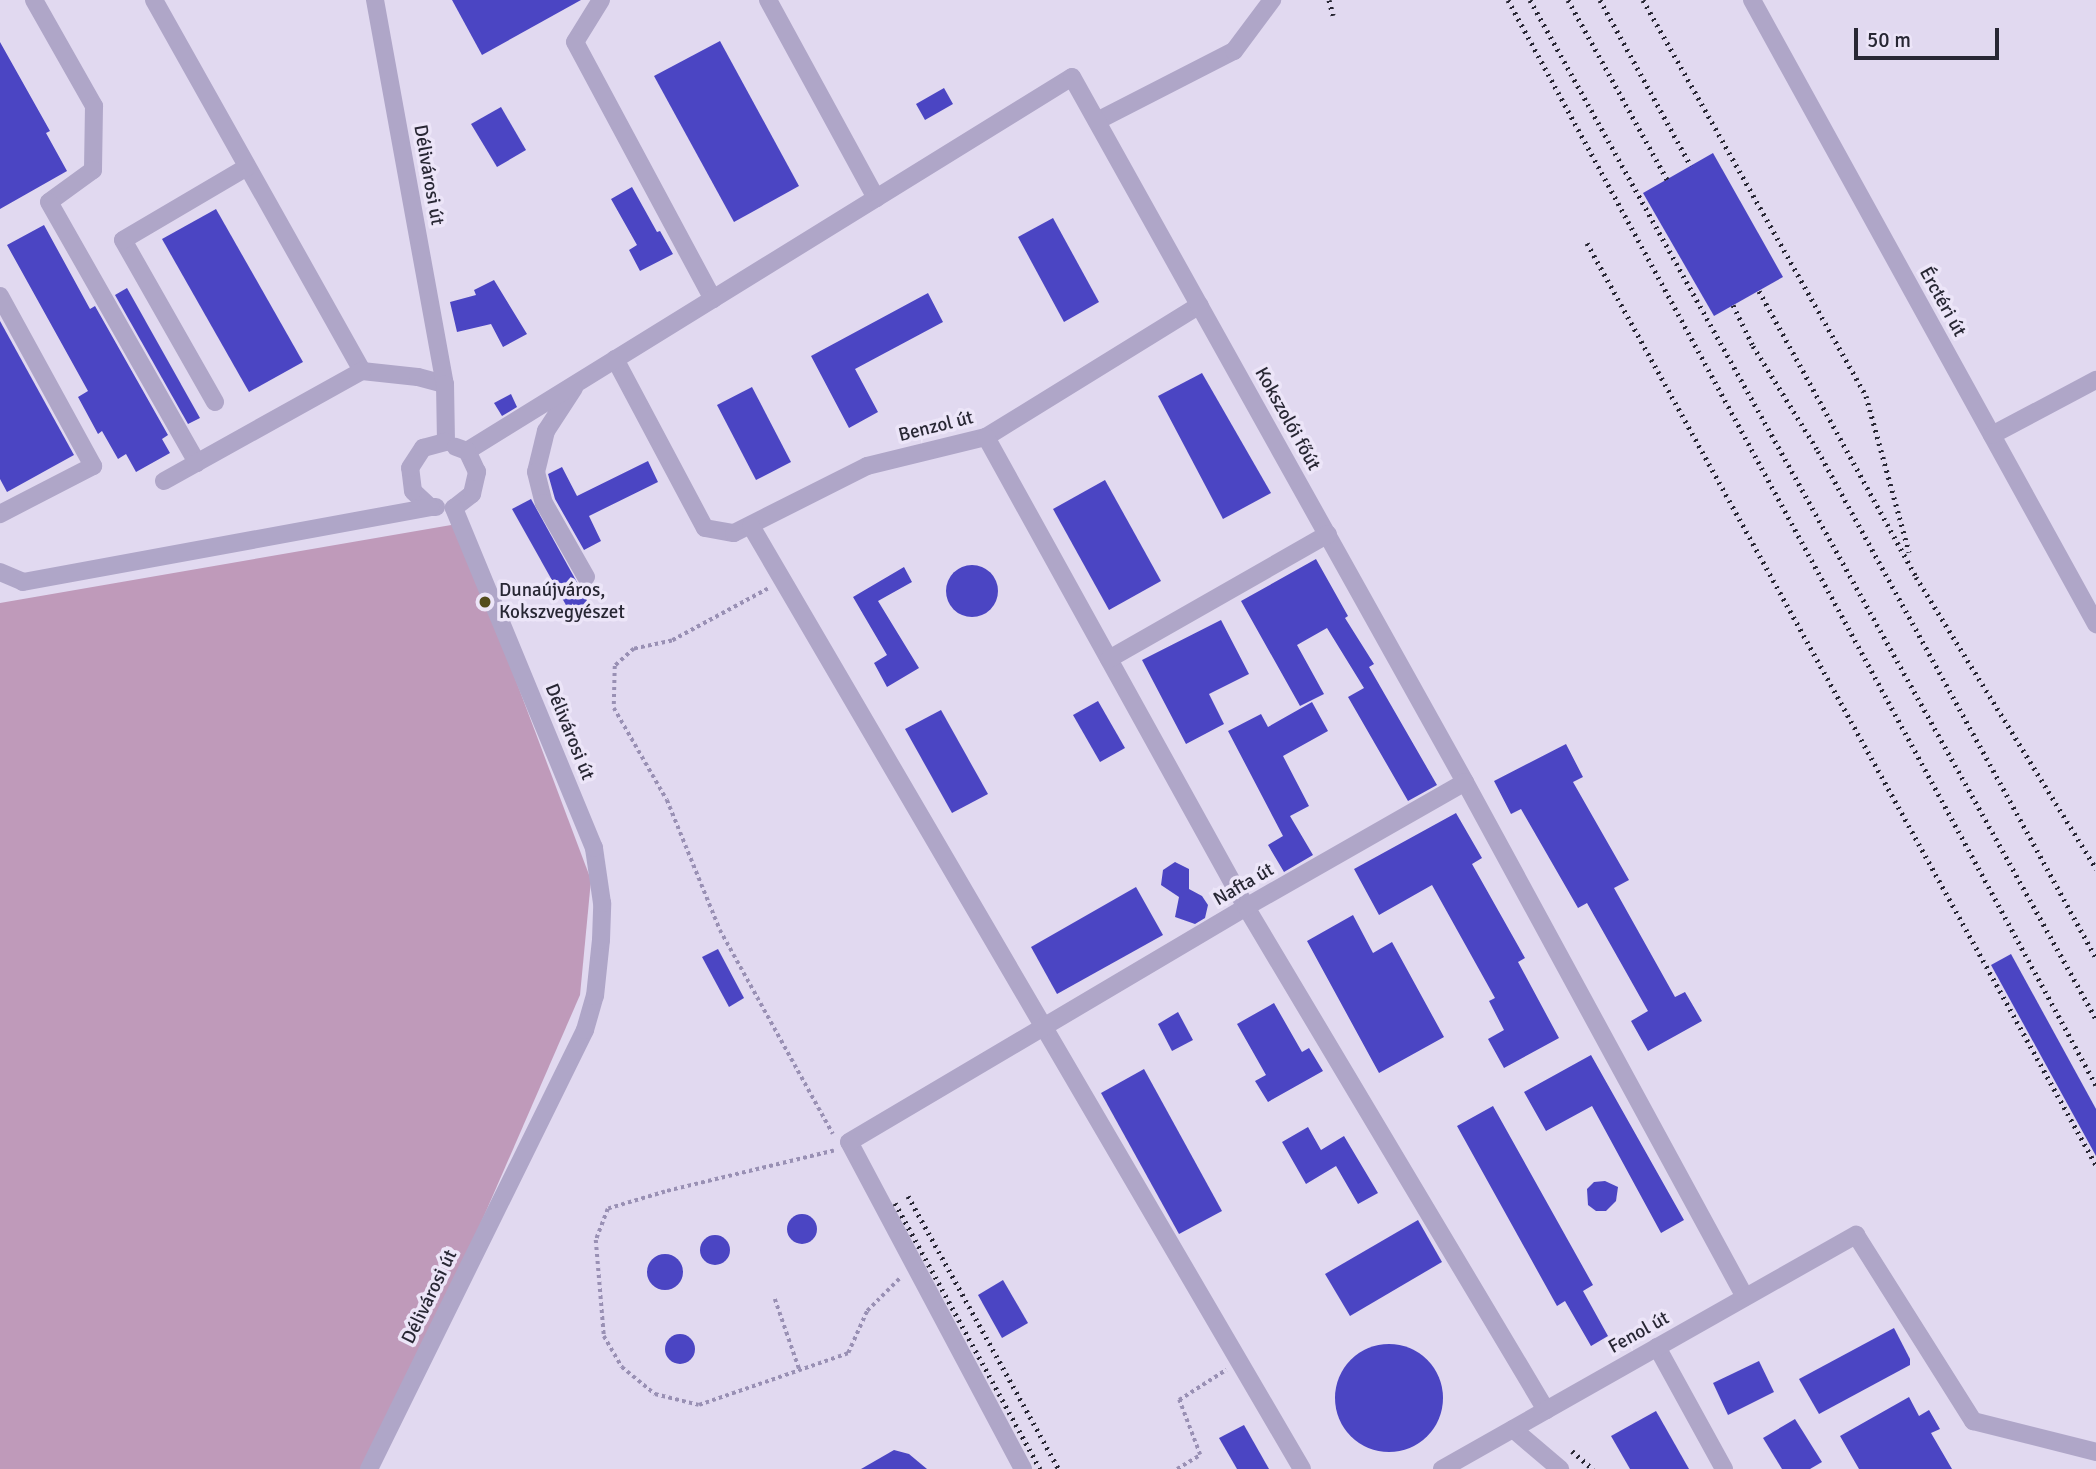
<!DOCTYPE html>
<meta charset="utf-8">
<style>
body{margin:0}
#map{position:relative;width:2096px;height:1469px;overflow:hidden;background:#e1d9f0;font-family:Signika,sans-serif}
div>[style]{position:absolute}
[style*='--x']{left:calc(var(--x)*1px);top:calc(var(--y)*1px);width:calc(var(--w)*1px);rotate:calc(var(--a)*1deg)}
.green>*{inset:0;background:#bf9aba}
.building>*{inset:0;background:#4b45c3}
.round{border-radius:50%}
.path>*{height:3.5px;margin-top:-1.75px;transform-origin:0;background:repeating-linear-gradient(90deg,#9990b4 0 3.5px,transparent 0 7px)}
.minor>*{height:18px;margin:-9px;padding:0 9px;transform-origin:9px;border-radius:9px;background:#afa6c8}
.rail>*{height:5px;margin-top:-2.5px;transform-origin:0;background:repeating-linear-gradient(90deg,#282734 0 2px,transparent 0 7px)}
.dots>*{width:19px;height:19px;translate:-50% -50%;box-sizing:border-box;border:4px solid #ece5f8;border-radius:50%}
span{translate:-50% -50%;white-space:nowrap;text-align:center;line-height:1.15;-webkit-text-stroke:7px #ece5f8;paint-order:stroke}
.street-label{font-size:19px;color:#282734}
.poi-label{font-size:19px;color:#282734}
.left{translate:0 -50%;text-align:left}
.scale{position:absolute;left:1854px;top:28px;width:145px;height:32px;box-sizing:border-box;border:4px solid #282734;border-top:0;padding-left:9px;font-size:21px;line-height:24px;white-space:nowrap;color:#282734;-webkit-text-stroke:5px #ece5f8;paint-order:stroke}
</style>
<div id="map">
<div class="green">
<div style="clip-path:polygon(457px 524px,591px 880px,580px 995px,374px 1469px,0 1469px,0 603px)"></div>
</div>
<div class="building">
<div style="clip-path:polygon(452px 0,581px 0,482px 55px)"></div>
<div style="clip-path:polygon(720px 41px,799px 186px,734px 222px,654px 76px)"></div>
<div style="clip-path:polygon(0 42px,50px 131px,46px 133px,67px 171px,0 209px)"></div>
<div style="clip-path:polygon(944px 88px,953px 104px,925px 120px,916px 104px)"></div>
<div style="clip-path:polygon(501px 107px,526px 150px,497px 167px,471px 124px)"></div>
<div style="clip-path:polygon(1713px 153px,1783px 277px,1714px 316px,1643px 193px)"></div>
<div style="clip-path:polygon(632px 187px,657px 232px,660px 231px,673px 254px,640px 271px,629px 250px,637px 245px,611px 199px)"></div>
<div style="clip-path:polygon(216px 209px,303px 362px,249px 392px,162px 239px)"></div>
<div style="clip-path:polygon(1053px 218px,1099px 302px,1064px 322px,1018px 237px)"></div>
<div style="clip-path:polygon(44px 225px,90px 309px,95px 306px,168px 435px,162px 439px,170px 453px,136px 472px,126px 454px,118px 459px,102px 431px,98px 434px,78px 397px,88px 391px,7px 245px)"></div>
<div style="clip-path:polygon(494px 280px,527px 334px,503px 347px,491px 324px,457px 332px,450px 302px,476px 295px,474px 290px)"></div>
<div style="clip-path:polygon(127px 288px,200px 418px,188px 424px,115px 295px)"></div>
<div style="clip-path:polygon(928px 293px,943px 322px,855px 369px,878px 412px,849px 428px,811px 356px)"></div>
<div style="clip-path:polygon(0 321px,74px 455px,7px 492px,0 479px)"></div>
<div style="clip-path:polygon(1202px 373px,1271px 493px,1223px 519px,1158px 396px)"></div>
<div style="clip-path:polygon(752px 387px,791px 462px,756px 480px,717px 405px)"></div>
<div style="clip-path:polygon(511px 394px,517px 407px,502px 416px,494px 403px)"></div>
<div style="clip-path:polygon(648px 461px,658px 482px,589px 516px,601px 541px,584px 550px,555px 499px,548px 474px,562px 467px,577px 496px)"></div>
<div style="clip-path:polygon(1105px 480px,1161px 581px,1109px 610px,1053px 509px)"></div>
<div style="clip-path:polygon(531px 499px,589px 604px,571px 614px,512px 509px)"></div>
<div style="clip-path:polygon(1316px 559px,1348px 616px,1345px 618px,1374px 664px,1369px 667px,1437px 785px,1408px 801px,1348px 697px,1364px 688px,1327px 628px,1297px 645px,1324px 694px,1300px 706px,1241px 601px)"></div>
<div class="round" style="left:946px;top:565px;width:52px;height:52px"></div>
<div style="clip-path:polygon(904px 567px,912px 582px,878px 601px,919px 668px,887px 687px,874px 663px,887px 655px,853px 597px)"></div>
<div style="clip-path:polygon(1221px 620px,1249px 674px,1209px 694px,1224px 724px,1186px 744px,1142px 660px)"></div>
<div style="clip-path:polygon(1098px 701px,1125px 748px,1100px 762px,1073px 715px)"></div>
<div style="clip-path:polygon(1312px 702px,1328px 731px,1283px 756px,1309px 806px,1290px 816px,1313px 855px,1284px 872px,1268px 845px,1283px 836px,1228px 731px,1261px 714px,1268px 727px)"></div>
<div style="clip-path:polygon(941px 710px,988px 794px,952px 813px,905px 729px)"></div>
<div style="clip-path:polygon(1566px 744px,1583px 777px,1573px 782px,1629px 880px,1614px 888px,1675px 997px,1685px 992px,1702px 1021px,1648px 1051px,1631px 1021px,1648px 1011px,1587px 903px,1578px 908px,1521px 809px,1511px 814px,1494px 781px)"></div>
<div style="clip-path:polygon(1456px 813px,1482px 858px,1472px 864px,1525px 958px,1518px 962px,1559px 1038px,1504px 1068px,1488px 1039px,1504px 1030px,1489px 1001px,1495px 998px,1432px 885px,1379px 915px,1354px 869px)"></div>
<div style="clip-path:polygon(1175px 862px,1189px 869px,1189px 889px,1202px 896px,1208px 905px,1205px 918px,1195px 924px,1175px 917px,1179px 897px,1161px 885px,1163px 870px)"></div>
<div style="clip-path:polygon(1136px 887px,1163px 935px,1057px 994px,1031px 947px)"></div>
<div style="clip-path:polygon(1353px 915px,1373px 953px,1392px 942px,1444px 1037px,1379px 1073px,1307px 941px)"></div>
<div style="clip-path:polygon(718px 949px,744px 998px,729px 1007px,702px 957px)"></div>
<div style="clip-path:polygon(2011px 954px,2096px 1109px,2096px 1156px,1991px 965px)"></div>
<div style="clip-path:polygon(1274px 1003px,1302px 1052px,1309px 1048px,1323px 1071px,1268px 1102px,1255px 1081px,1266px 1075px,1237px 1024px)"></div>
<div style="clip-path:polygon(1178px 1012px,1193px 1040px,1172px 1051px,1158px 1024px)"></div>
<div style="clip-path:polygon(1591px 1055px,1684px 1220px,1661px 1233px,1592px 1106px,1546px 1131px,1524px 1092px)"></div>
<div style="clip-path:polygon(1144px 1069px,1222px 1211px,1179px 1234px,1101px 1093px)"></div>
<div style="clip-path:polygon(1493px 1106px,1593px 1285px,1583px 1291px,1608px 1336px,1591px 1346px,1565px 1301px,1557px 1306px,1457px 1126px)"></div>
<div style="clip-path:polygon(1308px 1127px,1321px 1150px,1344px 1136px,1378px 1193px,1358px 1204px,1336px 1166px,1306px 1184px,1282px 1142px)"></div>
<div style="clip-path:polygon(1605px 1181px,1618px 1187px,1616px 1201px,1606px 1211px,1596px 1211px,1588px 1205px,1587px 1189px,1594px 1182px)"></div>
<div class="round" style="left:787px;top:1214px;width:30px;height:30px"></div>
<div style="clip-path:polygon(1418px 1220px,1442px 1262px,1350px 1316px,1325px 1274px)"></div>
<div class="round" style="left:700px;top:1235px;width:30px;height:30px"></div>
<div class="round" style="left:647px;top:1254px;width:36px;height:36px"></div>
<div style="clip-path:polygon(1003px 1280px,1028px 1323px,1002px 1338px,978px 1295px)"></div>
<div style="clip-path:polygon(1894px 1328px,1910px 1359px,1910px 1365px,1819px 1414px,1799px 1379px)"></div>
<div class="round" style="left:665px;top:1334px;width:30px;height:30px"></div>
<div class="round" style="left:1335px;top:1344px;width:108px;height:108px"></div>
<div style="clip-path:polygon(1759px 1361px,1774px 1392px,1728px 1415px,1713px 1383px)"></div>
<div style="clip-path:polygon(1909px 1397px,1919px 1416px,1929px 1410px,1940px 1429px,1931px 1433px,1952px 1469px,1859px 1469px,1840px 1436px)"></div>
<div style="clip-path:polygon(1656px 1411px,1689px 1469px,1630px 1469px,1611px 1436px)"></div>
<div style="clip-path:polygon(1795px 1419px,1822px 1462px,1810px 1469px,1782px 1469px,1763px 1438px)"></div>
<div style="clip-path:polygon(1244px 1425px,1269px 1469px,1237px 1469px,1219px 1438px)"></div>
<div style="clip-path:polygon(894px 1450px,909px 1454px,927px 1469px,861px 1469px)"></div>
</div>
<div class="path">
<div style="--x:768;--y:589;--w:109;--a:151.6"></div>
<div style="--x:672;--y:641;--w:39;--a:168"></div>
<div style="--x:634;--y:649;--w:25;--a:138"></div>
<div style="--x:615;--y:666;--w:42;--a:91.4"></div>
<div style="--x:614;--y:708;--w:106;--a:60.1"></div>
<div style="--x:667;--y:800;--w:140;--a:67.8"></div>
<div style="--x:720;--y:930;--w:233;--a:61"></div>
<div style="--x:834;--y:1151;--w:174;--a:166.4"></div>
<div style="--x:665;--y:1192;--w:59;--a:163.4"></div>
<div style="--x:608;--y:1209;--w:33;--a:111"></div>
<div style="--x:596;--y:1240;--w:96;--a:85.2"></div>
<div style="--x:604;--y:1336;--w:36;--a:60"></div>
<div style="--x:622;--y:1367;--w:43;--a:39.3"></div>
<div style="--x:655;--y:1394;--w:45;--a:14"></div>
<div style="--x:699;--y:1405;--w:158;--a:-19.2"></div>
<div style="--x:848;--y:1353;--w:46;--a:-65.7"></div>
<div style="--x:867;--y:1311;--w:47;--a:-45"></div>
<div style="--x:775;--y:1299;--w:76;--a:70.9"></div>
<div style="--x:1177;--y:1469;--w:27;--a:-31"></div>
<div style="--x:1200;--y:1455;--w:59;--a:-110.9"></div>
<div style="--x:1179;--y:1400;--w:56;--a:-32.6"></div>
</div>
<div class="minor">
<div style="--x:34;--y:0;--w:122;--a:60.5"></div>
<div style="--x:94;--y:106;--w:64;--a:90.9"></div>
<div style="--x:93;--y:170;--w:54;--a:144"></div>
<div style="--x:49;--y:202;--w:300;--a:60.4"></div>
<div style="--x:154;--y:0;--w:425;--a:60.7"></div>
<div style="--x:362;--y:371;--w:56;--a:6.1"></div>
<div style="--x:418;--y:377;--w:28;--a:15"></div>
<div style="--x:375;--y:0;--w:390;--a:79.7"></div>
<div style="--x:445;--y:384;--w:58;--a:89"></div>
<div style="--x:601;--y:0;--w:49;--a:121.8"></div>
<div style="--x:575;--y:42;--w:292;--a:61.8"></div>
<div style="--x:768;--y:0;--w:226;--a:61.4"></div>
<div style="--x:1752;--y:0;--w:713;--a:61.13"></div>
<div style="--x:1097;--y:121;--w:154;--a:-27.1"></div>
<div style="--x:1234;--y:51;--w:64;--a:-53.3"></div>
<div style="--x:0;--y:296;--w:194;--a:61.3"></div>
<div style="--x:93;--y:466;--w:105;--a:152.7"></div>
<div style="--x:615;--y:359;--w:191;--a:62"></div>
<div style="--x:705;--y:528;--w:29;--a:10"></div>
<div style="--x:734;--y:533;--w:149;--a:-26.7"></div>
<div style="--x:867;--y:466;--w:122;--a:-13.7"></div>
<div style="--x:986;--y:437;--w:251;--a:-31.7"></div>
<div style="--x:574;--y:388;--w:51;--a:123.1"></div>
<div style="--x:546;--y:431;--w:42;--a:103.7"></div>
<div style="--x:536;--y:472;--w:32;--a:76"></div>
<div style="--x:544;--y:503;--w:85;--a:60.4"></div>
<div style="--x:215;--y:402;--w:186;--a:-119.6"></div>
<div style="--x:123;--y:240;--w:144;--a:-30.5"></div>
<div style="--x:1992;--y:435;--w:118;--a:-27.9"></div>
<div style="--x:986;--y:437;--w:537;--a:61.05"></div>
<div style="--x:1246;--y:907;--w:586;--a:59.19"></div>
<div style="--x:467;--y:451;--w:711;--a:-31.72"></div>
<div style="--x:1072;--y:77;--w:807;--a:60.86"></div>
<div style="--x:1465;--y:782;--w:586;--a:61.47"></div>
<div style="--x:164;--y:481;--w:227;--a:-29.1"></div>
<div style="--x:436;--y:507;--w:6;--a:180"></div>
<div style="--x:430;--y:507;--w:23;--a:-137"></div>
<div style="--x:413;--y:491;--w:23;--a:-97"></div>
<div style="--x:410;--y:468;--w:24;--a:-57"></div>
<div style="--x:423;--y:448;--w:24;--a:-15"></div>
<div style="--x:454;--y:508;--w:23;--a:-38"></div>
<div style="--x:472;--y:494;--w:23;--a:-77"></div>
<div style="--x:477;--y:472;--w:23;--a:-115"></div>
<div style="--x:467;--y:451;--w:12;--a:-160"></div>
<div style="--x:751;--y:526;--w:1092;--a:59.7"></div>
<div style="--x:0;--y:572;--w:25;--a:23"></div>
<div style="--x:23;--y:582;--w:414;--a:-10.4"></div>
<div style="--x:1109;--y:659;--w:252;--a:-29.7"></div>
<div style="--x:1657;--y:1347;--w:139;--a:61.2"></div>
<div style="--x:1513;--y:1429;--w:62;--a:40.4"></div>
<div style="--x:369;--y:1469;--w:489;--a:-63.8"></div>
<div style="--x:585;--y:1030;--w:35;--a:-74"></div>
<div style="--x:595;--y:996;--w:56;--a:-83.9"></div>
<div style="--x:601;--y:940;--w:37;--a:-88"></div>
<div style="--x:602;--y:903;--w:56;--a:-98.3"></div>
<div style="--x:594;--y:848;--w:368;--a:-112.4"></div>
<div style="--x:1023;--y:1469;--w:370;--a:-118"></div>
<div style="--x:849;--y:1142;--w:461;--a:-30.6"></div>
<div style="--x:1246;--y:907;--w:252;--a:-29.7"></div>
<div style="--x:1442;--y:1469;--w:476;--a:-29.5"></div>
<div style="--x:1856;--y:1235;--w:220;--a:57.8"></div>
<div style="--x:1973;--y:1421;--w:127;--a:14.1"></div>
</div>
<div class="rail">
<div style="--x:1329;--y:0;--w:16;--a:75"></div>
<div style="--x:1508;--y:0;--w:1234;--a:61.55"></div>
<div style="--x:1530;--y:0;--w:1166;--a:60.95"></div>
<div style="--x:1568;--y:0;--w:205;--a:61.1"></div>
<div style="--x:1600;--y:0;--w:189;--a:61.3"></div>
<div style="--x:1643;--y:0;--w:454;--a:60.6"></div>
<div style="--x:1866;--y:396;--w:162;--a:74.6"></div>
<div style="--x:1587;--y:243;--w:1053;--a:61.1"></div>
<div style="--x:1759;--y:291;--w:326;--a:61.2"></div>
<div style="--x:1916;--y:577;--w:343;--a:58.3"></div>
<div style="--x:1733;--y:305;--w:46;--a:64"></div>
<div style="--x:1753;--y:346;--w:123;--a:58.2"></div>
<div style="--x:1818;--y:451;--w:578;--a:61.26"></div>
<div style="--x:908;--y:1196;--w:312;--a:61.1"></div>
<div style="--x:895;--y:1203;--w:303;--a:61.4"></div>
<div style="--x:1572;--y:1451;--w:28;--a:41"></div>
</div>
<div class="dots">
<div style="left:485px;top:602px;background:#544d1d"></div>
</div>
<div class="street-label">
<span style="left:428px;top:175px;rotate:80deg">Délivárosi út</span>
<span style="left:1942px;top:302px;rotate:61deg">Érctéri út</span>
<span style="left:1287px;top:419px;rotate:61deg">Kokszolói főút</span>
<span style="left:936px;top:427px;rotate:-14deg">Benzol út</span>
<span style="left:569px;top:732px;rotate:68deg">Délivárosi út</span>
<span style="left:1244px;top:885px;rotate:-30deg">Nafta út</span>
<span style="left:430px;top:1297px;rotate:-64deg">Délivárosi út</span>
<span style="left:1639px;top:1333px;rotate:-29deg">Fenol út</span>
</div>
<div class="poi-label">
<span class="left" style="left:499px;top:602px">Dunaújváros,<br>Kokszvegyészet</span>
</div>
<div class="scale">50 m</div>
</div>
